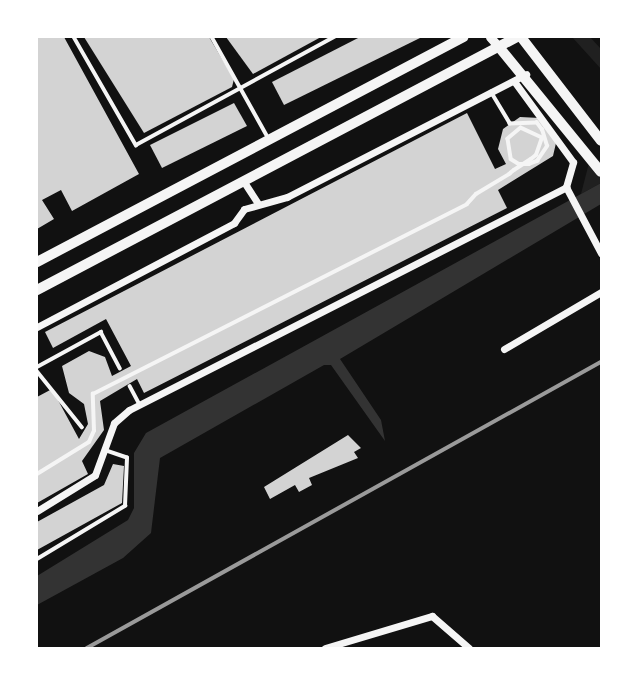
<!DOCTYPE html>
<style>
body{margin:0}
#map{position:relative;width:638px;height:685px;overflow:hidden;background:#111;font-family:"PT Serif",serif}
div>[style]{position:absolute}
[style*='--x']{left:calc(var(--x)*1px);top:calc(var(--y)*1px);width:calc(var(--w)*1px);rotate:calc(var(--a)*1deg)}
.green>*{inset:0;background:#202020}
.water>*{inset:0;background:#333}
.building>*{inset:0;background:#d3d3d3}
.service>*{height:3.5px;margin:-1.75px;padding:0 1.75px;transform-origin:1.75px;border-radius:1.75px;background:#f5f5f5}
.minor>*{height:7px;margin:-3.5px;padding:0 3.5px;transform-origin:3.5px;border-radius:3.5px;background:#f5f5f5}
.tertiary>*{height:9px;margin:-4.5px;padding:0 4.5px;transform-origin:4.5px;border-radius:4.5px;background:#f5f5f5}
.secondary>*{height:10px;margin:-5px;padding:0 5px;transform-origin:5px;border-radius:5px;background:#f5f5f5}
.rail>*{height:3.5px;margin:-1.75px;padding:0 1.75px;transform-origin:1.75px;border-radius:1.75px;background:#9a9a9a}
span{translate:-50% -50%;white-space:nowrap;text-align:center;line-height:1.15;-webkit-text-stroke:5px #fff;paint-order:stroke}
.frame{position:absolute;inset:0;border:38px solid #fff;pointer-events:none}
</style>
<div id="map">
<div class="green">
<div style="clip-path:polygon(572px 37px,590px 37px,601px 49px,601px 69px)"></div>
<div style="clip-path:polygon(601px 161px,601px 183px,581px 194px,589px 163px)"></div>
</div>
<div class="water">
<div style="clip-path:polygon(601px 183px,601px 204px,340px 359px,381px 420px,385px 441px,331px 365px,324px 365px,160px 458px,151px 533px,123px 558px,37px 605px,37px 576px,128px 520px,134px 508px,134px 453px,146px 433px)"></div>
</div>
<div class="building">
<div style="clip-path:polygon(37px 37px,64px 37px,139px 174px,72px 211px,61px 190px,42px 200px,54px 219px,37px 229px)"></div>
<div style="clip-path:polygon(84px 37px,209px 37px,234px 79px,232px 87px,144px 133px)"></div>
<div style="clip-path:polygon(226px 37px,321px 37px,253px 74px)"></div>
<div style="clip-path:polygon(360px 37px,422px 37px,284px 105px,272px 82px)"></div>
<div style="clip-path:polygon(234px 103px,247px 126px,162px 168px,150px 145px)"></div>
<div style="clip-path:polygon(467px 113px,495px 169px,506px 164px,498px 149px,503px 129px,520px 117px,540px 118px,556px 143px,553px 156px,498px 190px,507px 208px,144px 393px,137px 379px,100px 401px,104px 430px,82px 461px,88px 474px,37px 503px,37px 397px,52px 389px,79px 439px,88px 424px,84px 404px,69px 393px,62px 366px,89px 351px,105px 357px,112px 376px,131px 366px,106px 319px,53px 348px,45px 332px)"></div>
<div style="clip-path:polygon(348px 435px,361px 448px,354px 452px,358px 458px,309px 478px,312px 485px,299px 492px,295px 485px,270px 499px,264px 487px)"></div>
<div style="clip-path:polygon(113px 464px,124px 466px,122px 503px,37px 550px,37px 522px,104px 485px)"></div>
</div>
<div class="service">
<div style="--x:74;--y:37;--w:125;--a:60.1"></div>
<div style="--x:136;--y:145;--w:226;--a:-28.6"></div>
<div style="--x:212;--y:37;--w:117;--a:60.8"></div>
<div style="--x:37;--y:367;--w:73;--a:-28.7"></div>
<div style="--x:101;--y:332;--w:41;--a:62.2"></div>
<div style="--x:37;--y:371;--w:72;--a:51.2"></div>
<div style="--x:130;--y:386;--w:21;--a:62"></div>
<div style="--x:37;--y:474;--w:61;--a:-31.6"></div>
<div style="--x:89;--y:442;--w:12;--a:-66"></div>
<div style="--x:94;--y:431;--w:37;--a:-92"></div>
<div style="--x:93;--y:394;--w:419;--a:-26.9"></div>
<div style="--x:467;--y:204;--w:13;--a:-48"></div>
<div style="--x:476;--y:194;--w:39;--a:-31"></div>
<div style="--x:509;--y:174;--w:6;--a:-39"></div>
<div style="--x:514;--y:170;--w:20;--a:-33"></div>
<div style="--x:531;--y:159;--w:6;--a:-39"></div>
<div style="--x:536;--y:155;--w:18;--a:-71"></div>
<div style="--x:542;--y:138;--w:23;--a:-155"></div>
<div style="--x:521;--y:128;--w:17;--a:140"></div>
<div style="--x:508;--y:139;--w:20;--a:81"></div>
<div style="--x:511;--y:159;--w:9;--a:32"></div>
<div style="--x:519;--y:164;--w:10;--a:0"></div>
<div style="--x:529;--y:164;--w:9;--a:-21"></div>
<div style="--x:537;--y:161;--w:18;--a:-56"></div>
<div style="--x:547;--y:146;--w:17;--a:-107"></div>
<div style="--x:542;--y:130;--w:9;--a:-126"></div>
<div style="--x:537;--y:123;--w:27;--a:178"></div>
<div style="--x:510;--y:124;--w:37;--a:-121"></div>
<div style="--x:37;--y:559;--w:103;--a:-31.1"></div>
<div style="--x:125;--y:506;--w:48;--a:-87.6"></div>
<div style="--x:127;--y:458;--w:24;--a:-161"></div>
</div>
<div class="minor">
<div style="--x:244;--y:182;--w:24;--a:57"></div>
<div style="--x:566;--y:187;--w:75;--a:62.1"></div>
<div style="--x:37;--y:327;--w:223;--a:-27.8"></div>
<div style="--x:234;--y:223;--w:17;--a:-54"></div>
<div style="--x:244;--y:209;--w:45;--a:-15.6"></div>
<div style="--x:287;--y:197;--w:269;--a:-27.2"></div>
<div style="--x:504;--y:349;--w:113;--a:-30.4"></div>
<div style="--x:37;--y:511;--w:68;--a:-31.8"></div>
<div style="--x:95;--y:475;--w:55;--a:-69.9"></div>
<div style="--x:114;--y:423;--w:20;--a:-41"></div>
<div style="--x:129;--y:410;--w:491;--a:-27"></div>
<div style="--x:566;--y:187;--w:26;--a:-74"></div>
<div style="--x:573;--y:162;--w:100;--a:-126.1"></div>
<div style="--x:325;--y:648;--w:112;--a:-16.7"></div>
<div style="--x:432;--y:616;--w:49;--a:40.9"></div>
</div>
<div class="tertiary">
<div style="--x:490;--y:37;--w:13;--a:48"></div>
</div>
<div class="secondary">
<div style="--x:521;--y:37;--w:131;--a:52.4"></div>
<div style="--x:499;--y:47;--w:161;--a:50.8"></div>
<div style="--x:37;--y:262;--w:482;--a:-27.8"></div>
<div style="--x:37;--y:290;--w:543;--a:-27.79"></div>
</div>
<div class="rail">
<div style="--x:87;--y:648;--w:588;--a:-29.09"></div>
</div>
<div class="frame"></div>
</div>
